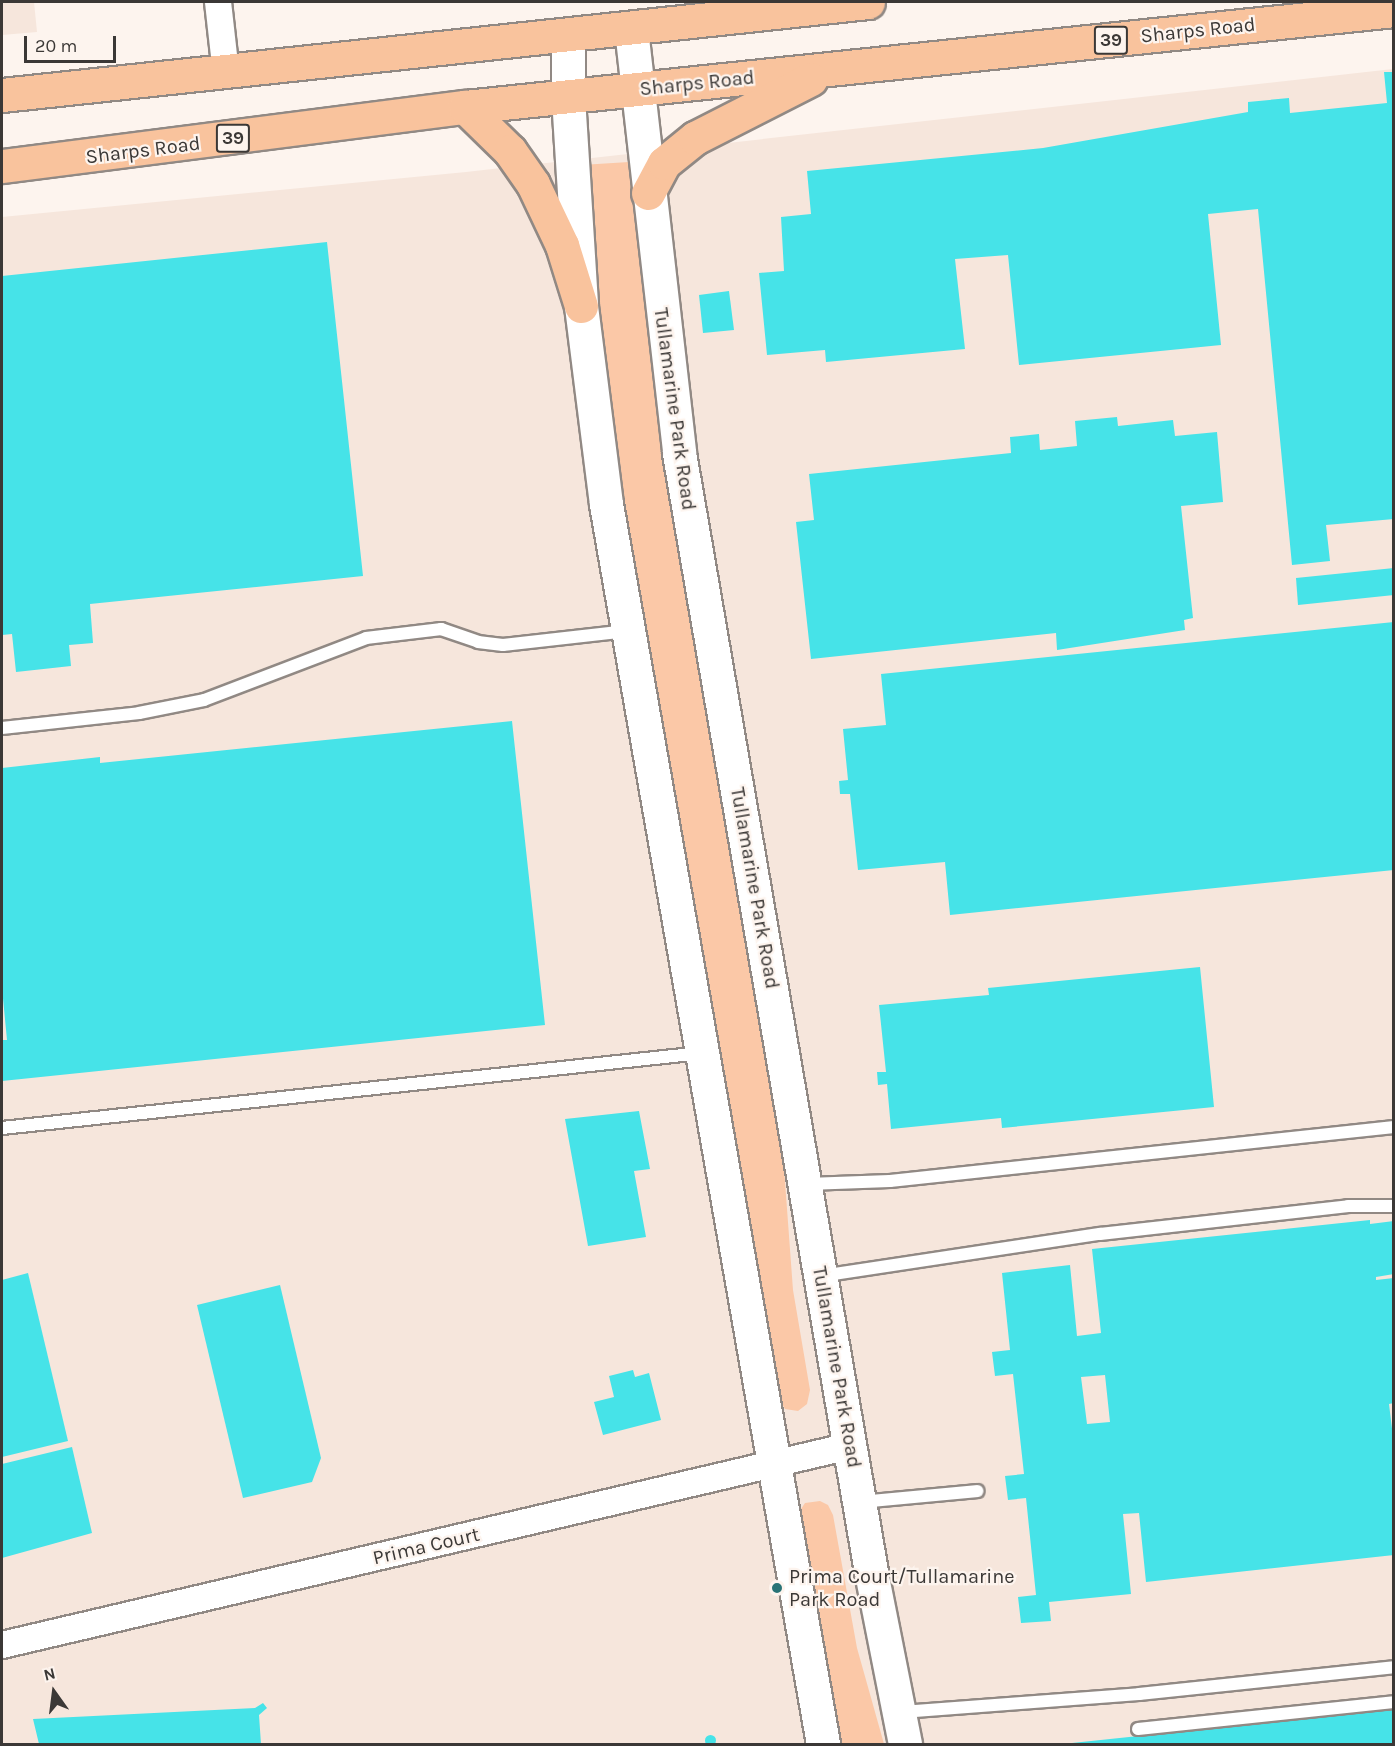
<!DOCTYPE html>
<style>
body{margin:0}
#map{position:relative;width:1395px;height:1746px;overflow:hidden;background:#fdf4ee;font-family:Karla,sans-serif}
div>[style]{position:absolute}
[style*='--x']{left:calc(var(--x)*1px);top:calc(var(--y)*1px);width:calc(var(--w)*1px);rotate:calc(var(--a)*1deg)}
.built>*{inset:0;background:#f6e6dc}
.green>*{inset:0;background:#fbc8a7}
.building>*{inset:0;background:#46e3e8}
.round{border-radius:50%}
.roads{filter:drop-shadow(2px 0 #918984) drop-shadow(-2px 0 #918984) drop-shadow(0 2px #918984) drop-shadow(0 -2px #918984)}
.lane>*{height:12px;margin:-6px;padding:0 6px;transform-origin:6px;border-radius:6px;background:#fff}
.street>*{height:26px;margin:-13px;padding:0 13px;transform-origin:13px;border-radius:13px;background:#fff}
.secondary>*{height:33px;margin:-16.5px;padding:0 16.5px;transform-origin:16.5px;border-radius:16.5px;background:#fff}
.primary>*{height:33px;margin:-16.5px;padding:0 16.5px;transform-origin:16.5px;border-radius:16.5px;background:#f9c39d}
.dots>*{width:16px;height:16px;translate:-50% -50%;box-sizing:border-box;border:3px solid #fdf4ee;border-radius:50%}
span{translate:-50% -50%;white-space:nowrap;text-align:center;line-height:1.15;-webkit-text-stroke:4.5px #fdf4ee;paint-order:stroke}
.shield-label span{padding:2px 4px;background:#fdf4ee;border:2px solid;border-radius:4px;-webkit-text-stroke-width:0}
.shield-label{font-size:18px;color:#3b3836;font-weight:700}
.street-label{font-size:20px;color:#3b3836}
.poi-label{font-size:20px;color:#3b3836}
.left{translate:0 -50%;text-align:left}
.frame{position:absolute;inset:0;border:3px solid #3b3836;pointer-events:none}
.north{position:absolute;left:24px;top:1662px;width:60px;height:60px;-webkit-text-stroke:4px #fdf4ee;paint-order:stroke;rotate:346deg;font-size:16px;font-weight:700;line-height:24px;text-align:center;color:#3b3836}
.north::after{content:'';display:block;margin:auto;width:21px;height:27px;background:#3b3836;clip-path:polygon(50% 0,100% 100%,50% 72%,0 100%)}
.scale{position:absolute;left:24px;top:36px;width:92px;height:27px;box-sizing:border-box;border:3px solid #3b3836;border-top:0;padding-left:8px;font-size:18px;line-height:21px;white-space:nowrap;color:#3b3836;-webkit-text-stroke:4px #fdf4ee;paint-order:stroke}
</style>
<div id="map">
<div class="built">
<div style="clip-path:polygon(2px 2px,34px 2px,37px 32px,2px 35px)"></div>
<div style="clip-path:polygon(1393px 69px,1393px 1744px,2px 1744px,2px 217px,466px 172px)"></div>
</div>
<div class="green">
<div style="clip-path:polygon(629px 162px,660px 438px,784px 1168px,793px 1290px,810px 1390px,807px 1404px,798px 1411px,785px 1409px,778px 1397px,614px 440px,581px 165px)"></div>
<div style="clip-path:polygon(820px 1501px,828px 1505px,833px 1515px,857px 1648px,884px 1744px,839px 1744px,799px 1512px,805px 1503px)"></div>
</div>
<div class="building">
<div style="clip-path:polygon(1384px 72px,1394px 72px,1394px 519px,1326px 525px,1330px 561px,1292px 565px,1258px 209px,1208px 214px,1221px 345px,1019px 365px,1008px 255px,955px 259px,965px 349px,826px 362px,825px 350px,767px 355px,759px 273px,784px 271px,781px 217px,811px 214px,807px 171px,1043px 148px,1248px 112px,1248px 102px,1289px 98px,1290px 113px,1387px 103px)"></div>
<div style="clip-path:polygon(327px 242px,363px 576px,90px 604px,93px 643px,69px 645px,71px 666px,16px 672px,12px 634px,2px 635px,2px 276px)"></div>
<div style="clip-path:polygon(729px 291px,734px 330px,703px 333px,699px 295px)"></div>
<div style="clip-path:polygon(1117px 417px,1118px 426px,1173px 420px,1175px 436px,1217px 432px,1223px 502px,1181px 506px,1193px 618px,1184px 620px,1185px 630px,1057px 650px,1056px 633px,811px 659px,796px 522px,814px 520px,809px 474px,1011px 453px,1010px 437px,1039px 434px,1040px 450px,1077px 446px,1075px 421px)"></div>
<div style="clip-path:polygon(1394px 568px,1394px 595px,1298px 605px,1296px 578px)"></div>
<div style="clip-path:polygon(1394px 622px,1394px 870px,950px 915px,945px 862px,858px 870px,850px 794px,840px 794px,839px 781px,848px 780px,843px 729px,886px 725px,881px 674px)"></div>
<div style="clip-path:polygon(512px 721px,545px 1025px,2px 1081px,2px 1040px,7px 1040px,2px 988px,2px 768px,100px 757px,100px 763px)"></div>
<div style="clip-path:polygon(1200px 967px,1214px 1107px,1002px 1128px,1001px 1118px,891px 1129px,887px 1084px,878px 1085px,877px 1072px,886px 1072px,879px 1005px,989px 995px,988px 988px)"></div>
<div style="clip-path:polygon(639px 1111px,650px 1169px,634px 1171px,646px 1237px,588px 1246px,565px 1119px)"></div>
<div style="clip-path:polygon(evenodd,1370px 1220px,1370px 1224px,1394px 1221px,1394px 1274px,1376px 1277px,1376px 1280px,1394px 1278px,1394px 1403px,1389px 1404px,1394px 1445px,1394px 1555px,1146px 1582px,1139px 1513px,1123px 1514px,1131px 1594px,1049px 1602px,1051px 1621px,1021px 1623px,1018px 1597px,1036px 1595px,1026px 1498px,1008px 1500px,1005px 1476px,1024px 1474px,1013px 1374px,995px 1376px,992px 1352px,1010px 1350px,1002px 1273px,1070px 1265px,1077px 1336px,1101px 1333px,1092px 1249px,1370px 1220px,1105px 1375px,1110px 1422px,1087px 1424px,1081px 1377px,1105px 1375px)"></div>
<div style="clip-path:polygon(28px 1273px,68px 1441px,2px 1457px,2px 1280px)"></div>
<div style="clip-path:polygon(280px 1285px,321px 1458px,312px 1482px,243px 1498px,197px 1305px)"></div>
<div style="clip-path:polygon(633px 1370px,635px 1377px,649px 1373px,661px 1420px,603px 1435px,594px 1402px,614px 1397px,609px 1376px)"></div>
<div style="clip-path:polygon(72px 1447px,92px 1533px,2px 1558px,2px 1464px)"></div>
<div style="clip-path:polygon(263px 1703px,267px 1708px,259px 1715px,261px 1744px,39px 1744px,33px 1719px,255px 1708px)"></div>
<div style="clip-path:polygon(1394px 1709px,1394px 1744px,1072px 1744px,1072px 1743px)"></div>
<div class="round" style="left:704.5px;top:1734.5px;width:11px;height:11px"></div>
</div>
<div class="roads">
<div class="lane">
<div style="--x:2;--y:728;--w:138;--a:-6.2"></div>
<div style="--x:139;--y:713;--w:66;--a:-11.3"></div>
<div style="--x:204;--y:700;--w:173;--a:-20.9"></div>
<div style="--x:366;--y:638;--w:76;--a:-6.8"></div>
<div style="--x:441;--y:629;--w:39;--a:19"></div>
<div style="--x:478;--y:642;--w:25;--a:7"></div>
<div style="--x:503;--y:645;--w:125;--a:-6.4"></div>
<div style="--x:2;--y:1128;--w:703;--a:-6.12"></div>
<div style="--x:807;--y:1184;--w:83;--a:-2.1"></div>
<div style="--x:890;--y:1181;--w:507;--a:-6.12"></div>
<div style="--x:821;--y:1276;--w:282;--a:-8.6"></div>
<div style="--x:1100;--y:1234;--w:250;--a:-6.4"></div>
<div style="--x:1348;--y:1206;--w:46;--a:0"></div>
<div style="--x:861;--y:1502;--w:117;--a:-5.4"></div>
<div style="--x:901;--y:1712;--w:239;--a:-4.3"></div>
<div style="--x:1139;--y:1694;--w:256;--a:-6"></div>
<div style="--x:1138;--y:1729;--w:257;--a:-6"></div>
</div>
<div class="street">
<div style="--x:218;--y:2;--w:71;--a:83.6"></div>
<div style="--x:2;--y:1645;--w:871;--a:-13.21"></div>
</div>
<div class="secondary">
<div style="--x:631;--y:29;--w:427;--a:83.5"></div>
<div style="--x:679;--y:453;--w:1140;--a:80.26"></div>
<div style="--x:872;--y:1577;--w:170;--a:78.8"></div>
<div style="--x:568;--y:36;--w:61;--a:90"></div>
<div style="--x:568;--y:97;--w:209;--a:86.4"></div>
<div style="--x:581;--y:306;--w:200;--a:82.8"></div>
<div style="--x:606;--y:504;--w:1259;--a:80.07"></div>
</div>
<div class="primary">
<div style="--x:2;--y:95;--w:871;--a:-6.13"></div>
<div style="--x:465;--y:107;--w:63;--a:44.4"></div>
<div style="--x:510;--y:151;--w:40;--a:55.1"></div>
<div style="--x:533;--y:184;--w:68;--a:64.6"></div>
<div style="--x:562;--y:245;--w:64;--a:72.7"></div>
<div style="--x:2;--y:166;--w:467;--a:-7.3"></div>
<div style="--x:465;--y:107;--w:934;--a:-5.96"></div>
<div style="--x:648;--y:193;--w:34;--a:-62"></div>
<div style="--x:664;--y:163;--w:40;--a:-39"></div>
<div style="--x:695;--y:138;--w:130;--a:-27"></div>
</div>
</div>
<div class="dots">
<div style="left:777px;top:1588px;background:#297376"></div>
</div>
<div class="shield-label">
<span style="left:1111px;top:40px">39</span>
<span style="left:233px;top:138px">39</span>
</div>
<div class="street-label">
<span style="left:1198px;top:30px;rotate:-6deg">Sharps Road</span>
<span style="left:697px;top:83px;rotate:-6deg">Sharps Road</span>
<span style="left:143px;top:150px;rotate:-7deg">Sharps Road</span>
<span style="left:675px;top:409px;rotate:82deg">Tullamarine Park Road</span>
<span style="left:755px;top:888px;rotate:80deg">Tullamarine Park Road</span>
<span style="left:837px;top:1367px;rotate:80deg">Tullamarine Park Road</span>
<span style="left:426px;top:1546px;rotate:-13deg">Prima Court</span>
</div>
<div class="poi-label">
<span class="left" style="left:789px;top:1588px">Prima Court/Tullamarine<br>Park Road</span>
</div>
<div class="frame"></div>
<div class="north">N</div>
<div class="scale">20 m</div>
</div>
